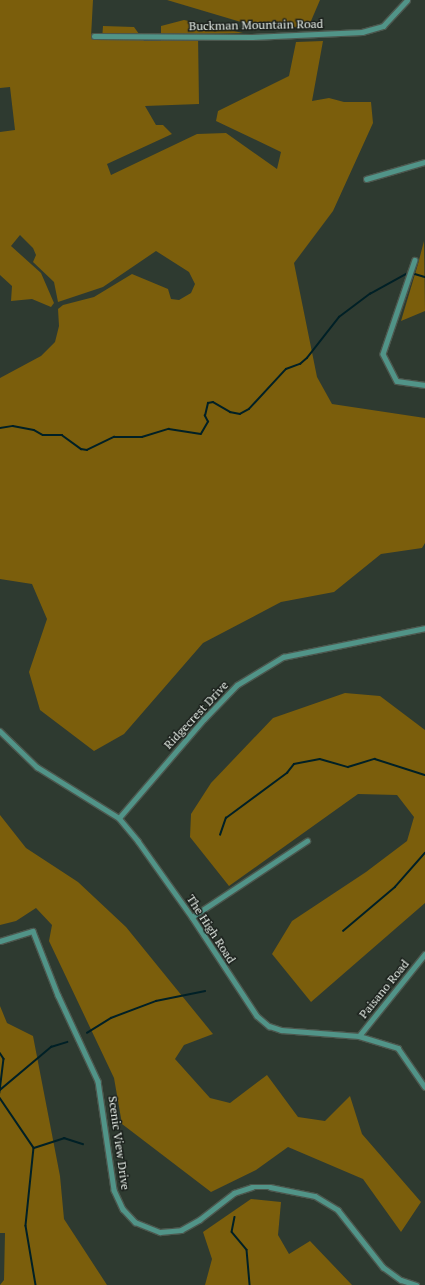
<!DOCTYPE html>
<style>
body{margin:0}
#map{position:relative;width:425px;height:1285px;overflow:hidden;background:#2e3a30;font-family:"PT Serif",serif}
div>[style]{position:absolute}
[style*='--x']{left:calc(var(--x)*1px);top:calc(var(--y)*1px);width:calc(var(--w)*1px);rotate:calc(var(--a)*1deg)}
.forest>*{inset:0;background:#7b5e0c}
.stream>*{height:1.5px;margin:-0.75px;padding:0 0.75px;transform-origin:0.75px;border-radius:0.75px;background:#002026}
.roads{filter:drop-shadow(1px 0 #4c574e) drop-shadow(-1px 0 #4c574e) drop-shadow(0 1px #4c574e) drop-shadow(0 -1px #4c574e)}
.street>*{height:4.5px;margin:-2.25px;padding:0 2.25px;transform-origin:2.25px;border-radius:2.25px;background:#519488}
span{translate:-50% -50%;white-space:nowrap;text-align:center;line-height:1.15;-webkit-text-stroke:3px #1a1f1b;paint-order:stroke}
.street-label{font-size:12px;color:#e9f1ea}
</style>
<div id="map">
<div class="forest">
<div style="clip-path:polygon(0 0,93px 0,91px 37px,102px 40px,103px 26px,134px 27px,144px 41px,161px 41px,161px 26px,184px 20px,243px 33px,198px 34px,199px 104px,145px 106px,156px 125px,163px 125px,172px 134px,107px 164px,111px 175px,197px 134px,226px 133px,277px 169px,281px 152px,216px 121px,218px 111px,289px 76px,296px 42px,323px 41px,312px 101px,329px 98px,344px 102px,371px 102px,373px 123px,333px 211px,294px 263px,317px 377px,332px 404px,425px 418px,425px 543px,422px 548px,381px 554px,334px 592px,281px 602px,203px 643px,124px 734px,94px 751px,40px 710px,29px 672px,47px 619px,32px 584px,0 579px,0 378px,41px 356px,55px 342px,59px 326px,58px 309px,63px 305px,94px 297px,132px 274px,168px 289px,171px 299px,179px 300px,191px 293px,195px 284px,189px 272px,156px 251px,103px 287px,58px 302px,54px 282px,33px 262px,36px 255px,33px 248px,20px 235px,11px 246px,41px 273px,54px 303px,51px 307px,32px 299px,11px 301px,12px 286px,0 275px,0 132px,15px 130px,10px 87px,0 88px)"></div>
<div style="clip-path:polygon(167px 0,320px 0,308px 28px,251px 25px)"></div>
<div style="clip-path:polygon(424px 241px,425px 311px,401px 321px,418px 264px)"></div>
<div style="clip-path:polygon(345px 693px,380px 696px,425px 730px,425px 903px,311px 1002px,272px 954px,292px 921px,366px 872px,407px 841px,414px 817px,397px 795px,358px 794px,229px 886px,190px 837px,191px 814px,211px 783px,273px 718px)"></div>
<div style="clip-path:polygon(0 815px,26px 848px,78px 882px,126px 927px,213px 1034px,184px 1045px,175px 1059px,210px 1098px,230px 1103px,267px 1075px,298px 1117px,325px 1121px,350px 1096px,362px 1134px,421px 1202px,401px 1232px,363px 1179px,288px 1147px,256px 1170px,211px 1192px,122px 1124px,114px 1078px,49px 941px,52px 925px,36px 908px,16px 921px,0 925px)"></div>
<div style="clip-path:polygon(0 1006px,7px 1023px,33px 1036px,60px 1176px,64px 1219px,107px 1285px,0 1285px,4px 1280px,5px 1233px,0 1233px)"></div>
<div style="clip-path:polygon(251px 1199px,281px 1202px,278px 1235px,289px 1254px,310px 1241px,352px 1285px,205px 1285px,212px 1259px,203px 1232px)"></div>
</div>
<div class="stream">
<div style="--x:415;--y:274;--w:10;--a:17"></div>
<div style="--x:0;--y:428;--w:13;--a:-9"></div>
<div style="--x:13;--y:426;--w:21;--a:11"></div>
<div style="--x:34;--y:430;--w:10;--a:29"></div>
<div style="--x:43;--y:435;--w:19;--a:0"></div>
<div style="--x:62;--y:435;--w:24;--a:36"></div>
<div style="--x:81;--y:449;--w:6;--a:9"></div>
<div style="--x:87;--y:450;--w:30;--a:-26"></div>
<div style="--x:114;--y:437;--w:28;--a:0"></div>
<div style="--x:142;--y:437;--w:28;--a:-17"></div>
<div style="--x:169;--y:429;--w:32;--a:9"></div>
<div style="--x:201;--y:434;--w:14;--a:-60"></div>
<div style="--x:208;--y:422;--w:7;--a:-117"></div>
<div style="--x:205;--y:416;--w:13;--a:-77"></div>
<div style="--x:208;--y:403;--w:5;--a:-11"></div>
<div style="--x:213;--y:402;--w:20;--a:30"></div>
<div style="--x:230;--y:412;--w:10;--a:11"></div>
<div style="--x:240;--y:414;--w:10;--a:-29"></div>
<div style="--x:249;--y:409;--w:54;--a:-47.2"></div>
<div style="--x:286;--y:369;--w:15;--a:-20"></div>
<div style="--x:300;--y:364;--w:9;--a:-41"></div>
<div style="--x:307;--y:358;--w:52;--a:-52"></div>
<div style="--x:339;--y:317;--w:39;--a:-37"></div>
<div style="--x:370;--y:294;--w:41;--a:-29.1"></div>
<div style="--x:220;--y:835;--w:18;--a:-71"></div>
<div style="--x:226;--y:818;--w:76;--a:-36.4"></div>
<div style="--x:287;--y:773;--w:11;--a:-52"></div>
<div style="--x:294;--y:764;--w:26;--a:-11"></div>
<div style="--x:320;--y:759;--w:29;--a:16"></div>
<div style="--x:348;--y:767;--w:28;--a:-17"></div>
<div style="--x:375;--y:759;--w:52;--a:17.7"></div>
<div style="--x:343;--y:931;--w:68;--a:-40.2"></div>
<div style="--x:395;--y:887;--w:45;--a:-48.6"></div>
<div style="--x:87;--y:1033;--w:28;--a:-32"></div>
<div style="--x:111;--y:1018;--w:48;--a:-20.7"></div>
<div style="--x:156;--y:1001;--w:50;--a:-11.5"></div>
<div style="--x:0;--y:1053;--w:7;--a:56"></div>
<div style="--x:4;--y:1059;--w:34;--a:97"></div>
<div style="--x:0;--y:1090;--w:67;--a:-40.1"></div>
<div style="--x:51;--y:1047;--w:17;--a:-17"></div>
<div style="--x:0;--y:1098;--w:60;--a:55.8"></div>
<div style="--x:34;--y:1148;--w:78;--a:95.9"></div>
<div style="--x:26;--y:1226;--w:60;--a:80.4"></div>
<div style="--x:34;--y:1148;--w:32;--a:-18"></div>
<div style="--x:64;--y:1138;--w:20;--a:18"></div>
<div style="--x:235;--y:1217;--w:15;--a:101"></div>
<div style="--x:232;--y:1232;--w:23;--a:50"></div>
<div style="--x:247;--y:1250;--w:35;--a:85"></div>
</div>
<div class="roads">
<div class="street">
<div style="--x:94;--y:36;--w:158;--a:0.4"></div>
<div style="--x:252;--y:37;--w:110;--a:-2.6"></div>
<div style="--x:362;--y:32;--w:22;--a:-16"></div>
<div style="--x:383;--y:26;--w:35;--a:-47"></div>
<div style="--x:366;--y:179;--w:61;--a:-16.1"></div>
<div style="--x:415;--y:260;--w:99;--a:108.8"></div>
<div style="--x:383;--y:354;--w:30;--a:63"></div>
<div style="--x:397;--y:381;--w:28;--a:8"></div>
<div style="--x:0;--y:731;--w:52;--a:44.2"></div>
<div style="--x:37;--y:767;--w:97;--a:31.9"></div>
<div style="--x:119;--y:818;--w:30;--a:50"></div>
<div style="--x:138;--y:841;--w:93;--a:54.6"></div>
<div style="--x:192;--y:917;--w:118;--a:56.7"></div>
<div style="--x:257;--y:1016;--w:16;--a:40"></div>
<div style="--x:269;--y:1026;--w:13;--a:18"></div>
<div style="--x:281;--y:1030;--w:78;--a:4.4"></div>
<div style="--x:359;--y:1036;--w:41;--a:17.1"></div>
<div style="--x:398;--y:1048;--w:47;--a:55.3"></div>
<div style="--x:119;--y:818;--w:130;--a:-49.4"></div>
<div style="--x:204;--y:719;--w:47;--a:-45.9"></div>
<div style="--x:237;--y:685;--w:54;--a:-31.3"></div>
<div style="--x:283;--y:657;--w:145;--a:-11.5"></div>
<div style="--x:192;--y:917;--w:138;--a:-33.5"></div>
<div style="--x:0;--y:941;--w:34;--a:-17"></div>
<div style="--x:33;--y:931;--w:69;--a:68.7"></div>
<div style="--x:58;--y:995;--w:95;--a:65.1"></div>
<div style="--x:98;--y:1081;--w:110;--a:81.6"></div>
<div style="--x:114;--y:1190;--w:21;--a:65"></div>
<div style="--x:123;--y:1209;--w:18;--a:47"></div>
<div style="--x:135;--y:1222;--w:27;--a:22"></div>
<div style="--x:160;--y:1232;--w:21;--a:-5"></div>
<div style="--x:181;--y:1230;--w:21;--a:-29"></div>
<div style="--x:199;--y:1220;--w:44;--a:-37.6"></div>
<div style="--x:234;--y:1193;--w:19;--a:-18"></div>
<div style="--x:252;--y:1187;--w:18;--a:0"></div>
<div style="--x:270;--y:1187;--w:46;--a:11.3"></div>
<div style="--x:315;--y:1196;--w:27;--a:31"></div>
<div style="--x:338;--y:1210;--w:73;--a:51.7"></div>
<div style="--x:383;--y:1267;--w:22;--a:36"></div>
<div style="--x:401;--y:1280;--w:16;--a:18"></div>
<div style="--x:359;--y:1036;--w:105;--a:-51.2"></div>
</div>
</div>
<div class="street-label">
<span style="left:256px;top:25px;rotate:-1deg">Buckman Mountain Road</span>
<span style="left:196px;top:715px;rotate:-47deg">Ridgecrest Drive</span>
<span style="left:211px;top:929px;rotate:57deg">The High Road</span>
<span style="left:384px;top:989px;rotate:-51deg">Paisano Road</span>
<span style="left:119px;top:1143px;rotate:82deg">Scenic View Drive</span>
</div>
</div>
